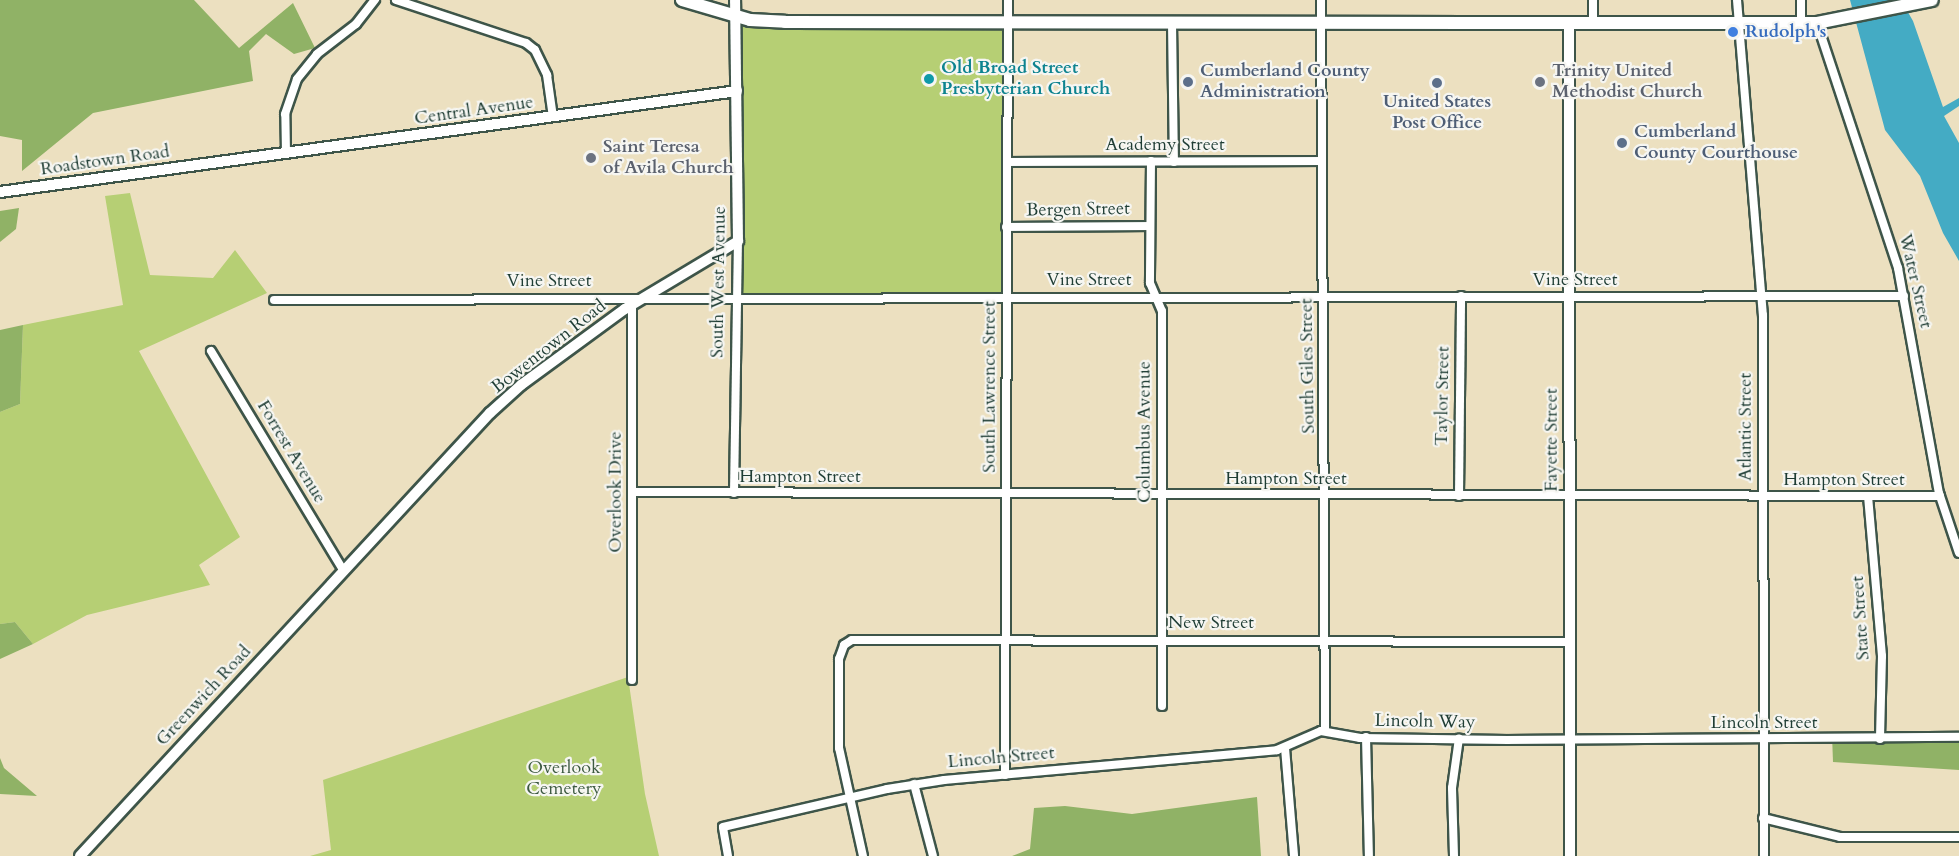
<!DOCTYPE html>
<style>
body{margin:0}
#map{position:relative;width:1959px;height:856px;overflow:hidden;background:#ece0c0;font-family:Cardo,serif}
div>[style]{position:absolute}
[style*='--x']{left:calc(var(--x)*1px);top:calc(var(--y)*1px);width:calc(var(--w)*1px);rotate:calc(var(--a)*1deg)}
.green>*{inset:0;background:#b6cf74}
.forest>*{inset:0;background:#90b266}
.water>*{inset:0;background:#44abc4}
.roads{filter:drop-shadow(2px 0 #3e5549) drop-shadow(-2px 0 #3e5549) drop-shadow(0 2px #3e5549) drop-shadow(0 -2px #3e5549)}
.minor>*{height:8px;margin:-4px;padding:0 4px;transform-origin:4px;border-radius:4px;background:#fff}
.major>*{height:10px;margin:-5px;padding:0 5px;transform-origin:5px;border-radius:5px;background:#fff}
.highway>*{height:12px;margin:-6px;padding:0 6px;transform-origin:6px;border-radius:6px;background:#fff}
.dots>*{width:16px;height:16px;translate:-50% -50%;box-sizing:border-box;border:3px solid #f6f6f2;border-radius:50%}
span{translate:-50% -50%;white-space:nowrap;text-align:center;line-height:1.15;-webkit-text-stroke:4.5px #f6f6f2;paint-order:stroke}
.shop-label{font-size:18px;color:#366cbe;font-weight:700}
.left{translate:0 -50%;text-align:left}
.culture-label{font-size:18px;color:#0d838f;font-weight:700}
.service-label{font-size:18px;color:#4e5e75;font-weight:700}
.worship-label{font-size:18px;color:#5b616d;font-weight:700}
.street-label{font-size:18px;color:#1f3d34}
.park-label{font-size:18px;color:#3d5a41}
</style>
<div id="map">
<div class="green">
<div style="clip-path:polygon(738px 17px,1008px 23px,1006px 297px,736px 296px)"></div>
<div style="clip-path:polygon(130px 193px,150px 275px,213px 278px,235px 250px,267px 293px,139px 351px,240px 537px,199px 565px,210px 585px,87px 615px,33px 644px,15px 622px,0 624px,0 412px,20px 404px,23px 325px,123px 305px,105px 196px)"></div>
<div style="clip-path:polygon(628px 677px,645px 794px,659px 856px,310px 856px,331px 850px,323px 780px)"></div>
</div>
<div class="forest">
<div style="clip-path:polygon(0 0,194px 0,239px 48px,293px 3px,315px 48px,294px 54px,266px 34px,249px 51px,253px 81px,93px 113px,22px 171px,22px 140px,0 136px)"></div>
<div style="clip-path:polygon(19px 208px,16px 229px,0 242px,0 211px)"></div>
<div style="clip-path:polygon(23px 325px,20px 404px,0 412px,0 330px)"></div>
<div style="clip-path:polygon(15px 622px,33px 644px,0 659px,0 624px)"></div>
<div style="clip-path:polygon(1832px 735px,1959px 736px,1959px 770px,1833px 762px)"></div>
<div style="clip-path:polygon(0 758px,4px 768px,37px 796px,0 794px)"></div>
<div style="clip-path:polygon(1257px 797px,1261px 856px,1012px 856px,1030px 849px,1034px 808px,1065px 806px,1132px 814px)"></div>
</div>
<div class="water">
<div style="clip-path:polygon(1850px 0,1901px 0,1913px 21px,1943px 107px,1959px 98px,1959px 106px,1944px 116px,1959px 143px,1959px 261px,1943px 233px,1920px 176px,1885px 130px)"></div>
</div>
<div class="roads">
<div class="minor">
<div style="--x:396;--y:0;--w:137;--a:18.3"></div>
<div style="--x:526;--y:43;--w:11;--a:38"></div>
<div style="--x:535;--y:50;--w:28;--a:64"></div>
<div style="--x:547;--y:75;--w:42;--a:81.9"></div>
<div style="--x:1321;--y:0;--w:731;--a:89.69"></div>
<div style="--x:1737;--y:0;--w:316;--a:85.3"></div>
<div style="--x:1763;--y:315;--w:541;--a:89.89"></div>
<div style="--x:1172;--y:23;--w:139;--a:89.2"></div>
<div style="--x:1593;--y:23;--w:23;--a:-90"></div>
<div style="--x:1801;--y:23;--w:23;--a:-90"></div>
<div style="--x:1817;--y:23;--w:258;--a:71.7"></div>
<div style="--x:1898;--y:268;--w:229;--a:79.7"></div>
<div style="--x:1939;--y:493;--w:63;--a:71.6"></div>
<div style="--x:286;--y:153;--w:39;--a:-91"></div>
<div style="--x:285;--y:114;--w:37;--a:-71"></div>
<div style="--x:297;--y:79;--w:32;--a:-51"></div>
<div style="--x:317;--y:54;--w:49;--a:-37.6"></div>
<div style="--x:356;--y:24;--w:31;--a:-52"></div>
<div style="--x:1151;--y:161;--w:122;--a:90.5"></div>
<div style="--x:1150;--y:283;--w:30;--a:67"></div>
<div style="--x:1162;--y:311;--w:395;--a:90"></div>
<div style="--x:1007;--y:162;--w:315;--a:-0.2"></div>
<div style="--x:1006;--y:227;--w:144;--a:-0.4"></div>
<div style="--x:274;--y:300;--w:1630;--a:-0.14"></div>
<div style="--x:211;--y:351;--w:256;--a:58.9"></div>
<div style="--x:632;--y:492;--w:1308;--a:0.18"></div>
<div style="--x:734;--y:493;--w:252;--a:-89.1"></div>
<div style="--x:1459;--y:496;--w:200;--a:-89.4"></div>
<div style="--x:1868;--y:496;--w:161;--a:85"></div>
<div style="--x:1882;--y:656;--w:83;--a:91.4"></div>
<div style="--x:632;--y:680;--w:376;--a:-90"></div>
<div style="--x:1366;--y:737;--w:119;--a:88.6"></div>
<div style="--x:1285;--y:748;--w:108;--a:85.2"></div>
<div style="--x:1005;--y:775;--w:775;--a:-89.78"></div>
<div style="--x:914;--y:784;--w:74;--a:75.2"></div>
<div style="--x:1763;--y:818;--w:79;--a:13.9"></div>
<div style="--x:1840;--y:837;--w:119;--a:0"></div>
<div style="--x:728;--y:856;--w:29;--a:-100"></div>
<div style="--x:723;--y:827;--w:168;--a:-13"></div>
<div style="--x:887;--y:789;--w:58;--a:-9"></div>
<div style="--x:944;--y:780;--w:334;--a:-5.1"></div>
<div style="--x:1277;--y:750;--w:48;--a:-23.4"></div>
<div style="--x:1321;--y:731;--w:40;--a:10"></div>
<div style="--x:1360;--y:738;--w:148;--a:0.8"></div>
<div style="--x:1508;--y:740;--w:451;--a:-0.4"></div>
<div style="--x:863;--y:856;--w:111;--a:-102.5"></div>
<div style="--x:839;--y:748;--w:89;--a:-90"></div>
<div style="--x:839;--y:659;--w:15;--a:-70"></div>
<div style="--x:844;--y:645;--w:9;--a:-32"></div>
<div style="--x:852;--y:640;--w:717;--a:0.16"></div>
<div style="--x:1454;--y:856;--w:68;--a:-91.7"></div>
<div style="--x:1452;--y:788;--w:50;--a:-82"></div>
</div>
<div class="major">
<div style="--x:1569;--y:23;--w:833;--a:89.93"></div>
<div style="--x:0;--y:192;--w:744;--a:-7.8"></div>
<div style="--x:80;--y:856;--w:604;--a:-47.22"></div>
<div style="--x:490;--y:413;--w:42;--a:-42.1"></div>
<div style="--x:521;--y:385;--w:129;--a:-36.2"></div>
<div style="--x:625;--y:309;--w:132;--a:-31"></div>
<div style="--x:738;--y:241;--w:241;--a:-90.7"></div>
</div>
<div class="highway">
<div style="--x:682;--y:0;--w:71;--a:16.4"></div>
<div style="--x:750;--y:20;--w:35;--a:3"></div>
<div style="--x:785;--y:22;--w:689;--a:0.08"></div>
<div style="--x:1474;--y:23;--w:343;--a:0"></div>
<div style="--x:1817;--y:23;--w:117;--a:-11.3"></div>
</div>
</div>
<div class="dots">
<div style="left:1733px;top:32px;background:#3f7fe0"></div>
<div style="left:929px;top:79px;background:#0f9aa8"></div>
<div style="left:1188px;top:82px;background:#5c6f8a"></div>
<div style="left:1540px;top:82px;background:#6b7280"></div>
<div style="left:1437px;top:83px;background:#5c6f8a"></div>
<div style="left:1622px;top:143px;background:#5c6f8a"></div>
<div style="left:591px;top:158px;background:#6b7280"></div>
</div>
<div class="shop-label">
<span class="left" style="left:1745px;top:32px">Rudolph's</span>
</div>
<div class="culture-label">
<span class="left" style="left:941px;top:79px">Old Broad Street<br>Presbyterian Church</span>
</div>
<div class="service-label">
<span class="left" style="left:1200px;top:82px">Cumberland County<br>Administration</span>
<span style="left:1437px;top:113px">United States<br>Post Office</span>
<span class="left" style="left:1634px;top:143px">Cumberland<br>County Courthouse</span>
</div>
<div class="worship-label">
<span class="left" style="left:1552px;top:82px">Trinity United<br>Methodist Church</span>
<span class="left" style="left:603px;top:158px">Saint Teresa<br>of Avila Church</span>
</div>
<div class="street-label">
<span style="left:474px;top:111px;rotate:-8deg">Central Avenue</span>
<span style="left:1165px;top:145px">Academy Street</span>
<span style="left:105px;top:161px;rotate:-8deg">Roadstown Road</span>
<span style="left:1078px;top:210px;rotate:-1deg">Bergen Street</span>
<span style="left:1089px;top:280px">Vine Street</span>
<span style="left:1575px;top:280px">Vine Street</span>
<span style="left:549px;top:281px">Vine Street</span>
<span style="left:1915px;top:281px;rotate:77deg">Water Street</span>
<span style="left:719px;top:282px;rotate:-89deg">South West Avenue</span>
<span style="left:549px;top:347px;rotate:-38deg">Bowentown Road</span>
<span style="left:1308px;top:366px;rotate:-91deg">South Giles Street</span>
<span style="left:990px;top:387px;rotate:-90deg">South Lawrence Street</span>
<span style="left:1443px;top:396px;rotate:-89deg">Taylor Street</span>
<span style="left:1746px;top:427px;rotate:-90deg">Atlantic Street</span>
<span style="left:1145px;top:432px;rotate:-90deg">Columbus Avenue</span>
<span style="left:1552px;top:440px;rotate:-90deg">Fayette Street</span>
<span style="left:291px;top:452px;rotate:59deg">Forrest Avenue</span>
<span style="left:800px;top:477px">Hampton Street</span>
<span style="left:1286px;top:479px">Hampton Street</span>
<span style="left:1844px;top:480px">Hampton Street</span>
<span style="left:616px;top:492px;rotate:-90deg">Overlook Drive</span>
<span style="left:1861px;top:618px;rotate:-94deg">State Street</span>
<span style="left:1211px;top:623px">New Street</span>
<span style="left:204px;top:696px;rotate:-47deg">Greenwich Road</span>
<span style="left:1425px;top:722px;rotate:1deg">Lincoln Way</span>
<span style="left:1764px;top:723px">Lincoln Street</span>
<span style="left:1001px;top:758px;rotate:-5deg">Lincoln Street</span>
</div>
<div class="park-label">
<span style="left:564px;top:779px">Overlook<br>Cemetery</span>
</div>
</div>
